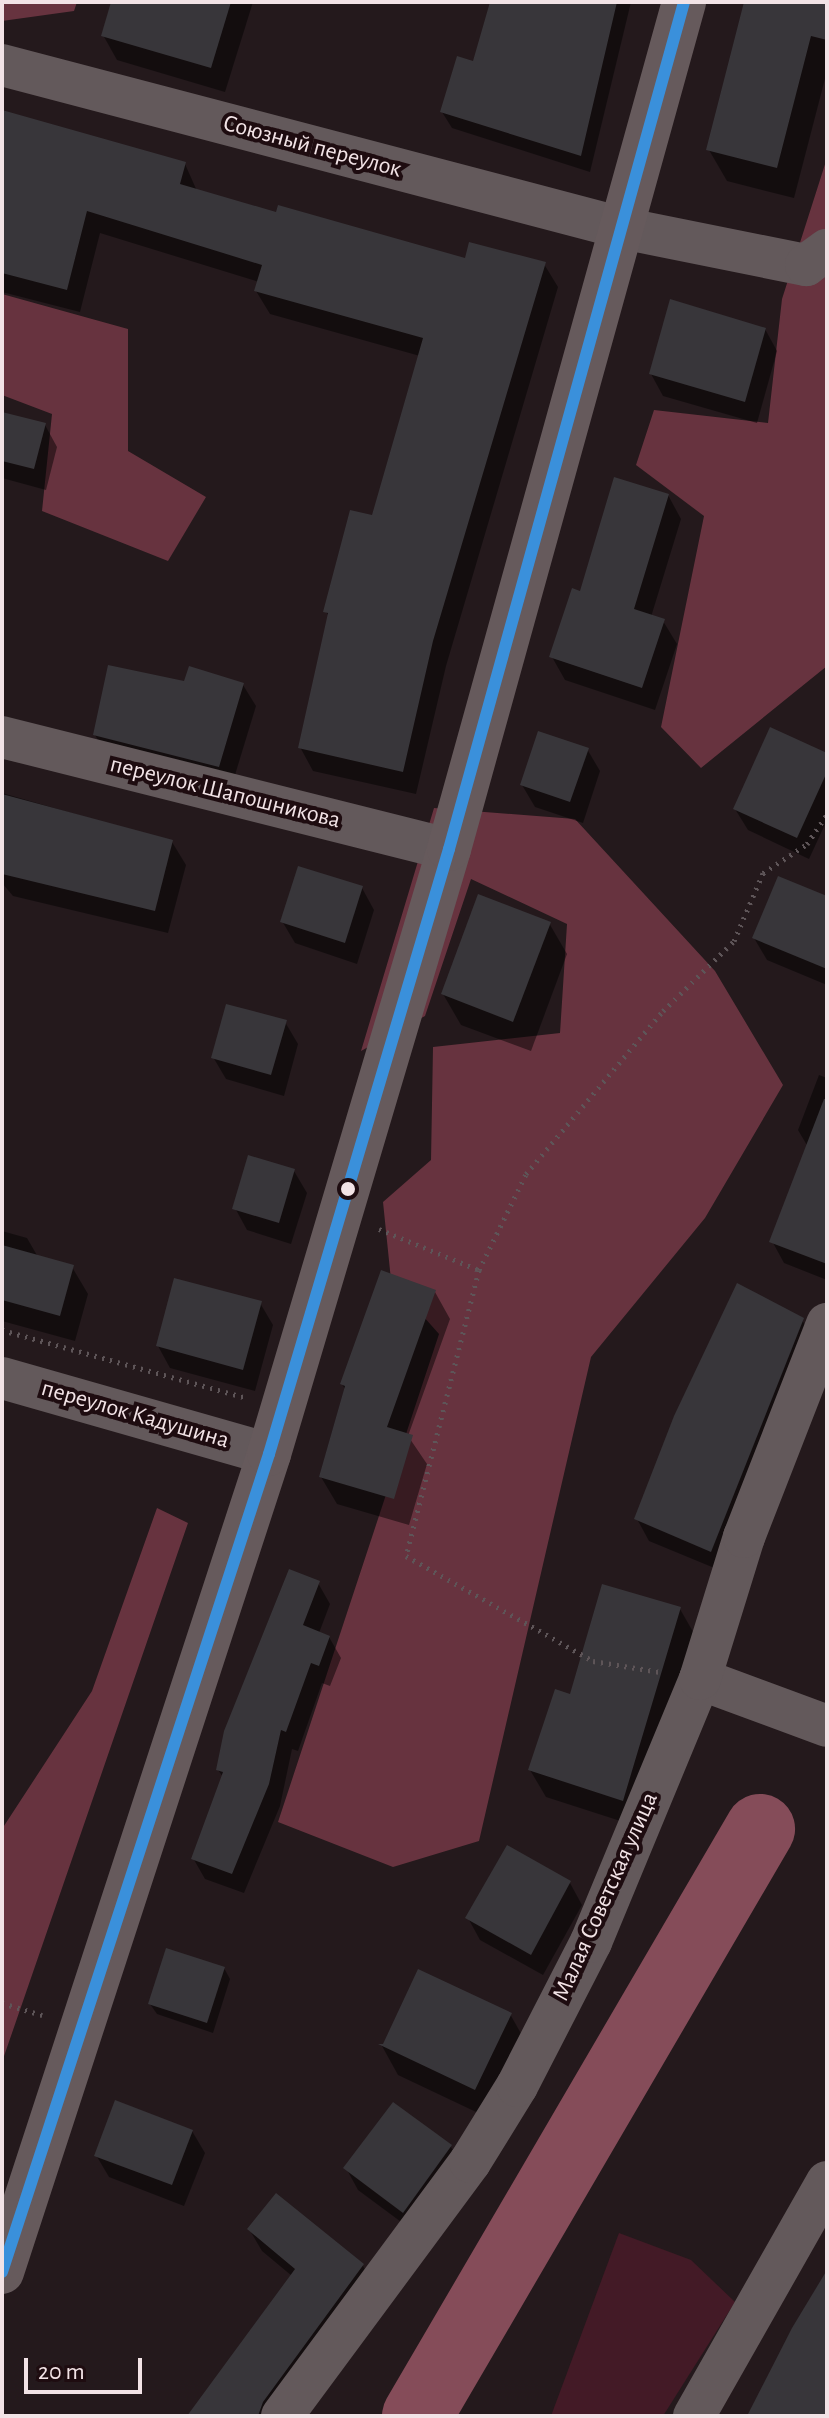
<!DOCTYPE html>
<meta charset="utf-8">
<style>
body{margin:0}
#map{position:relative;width:829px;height:2418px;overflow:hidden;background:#24191c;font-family:"Alegreya Sans",sans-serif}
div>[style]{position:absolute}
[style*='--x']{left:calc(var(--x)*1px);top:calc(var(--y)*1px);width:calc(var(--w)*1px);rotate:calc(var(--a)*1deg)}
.green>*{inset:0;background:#431a26}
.forest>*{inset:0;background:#67333f}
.shadow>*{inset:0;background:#0007}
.river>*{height:70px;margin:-35px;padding:0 35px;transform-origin:35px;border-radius:35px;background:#854c59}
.building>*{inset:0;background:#38363a}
.path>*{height:5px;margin-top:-2.5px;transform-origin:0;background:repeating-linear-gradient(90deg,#5e5558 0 2px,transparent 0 8px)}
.minor>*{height:42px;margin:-21px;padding:0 21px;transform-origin:21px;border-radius:21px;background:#63595b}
.major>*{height:44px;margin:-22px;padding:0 22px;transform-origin:22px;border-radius:22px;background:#665a5c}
.bus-1>*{height:12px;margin:-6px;padding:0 6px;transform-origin:6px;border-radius:6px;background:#3a90db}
.dots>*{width:22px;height:22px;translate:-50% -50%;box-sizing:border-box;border:4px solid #1e0c10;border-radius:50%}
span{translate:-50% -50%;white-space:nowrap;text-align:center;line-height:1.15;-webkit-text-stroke:8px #1e0c10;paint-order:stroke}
.street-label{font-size:24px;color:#f2e3e6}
.frame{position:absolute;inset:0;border:4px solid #f2e3e6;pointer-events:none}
.scale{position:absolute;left:24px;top:2358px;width:118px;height:36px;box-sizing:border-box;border:4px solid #f2e3e6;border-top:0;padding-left:10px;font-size:24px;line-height:28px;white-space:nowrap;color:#f2e3e6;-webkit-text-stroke:6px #1e0c10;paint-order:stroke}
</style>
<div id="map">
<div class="green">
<div style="clip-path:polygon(619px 2233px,691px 2260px,735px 2302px,663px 2416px,551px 2416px)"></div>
</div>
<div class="forest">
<div style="clip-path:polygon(2px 2px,77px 2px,74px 11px,2px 21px)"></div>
<div style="clip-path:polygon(827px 158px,827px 666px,701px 768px,661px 727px,704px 516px,636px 465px,654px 410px,768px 423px,782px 299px)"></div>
<div style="clip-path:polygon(2px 294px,128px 329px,128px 451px,206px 497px,168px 561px,42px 511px,52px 414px,2px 395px)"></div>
<div style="clip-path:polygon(434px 808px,575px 819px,715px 971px,783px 1085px,705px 1218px,591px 1357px,479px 1841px,393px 1867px,278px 1822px,439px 1334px,391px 1280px,383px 1202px,431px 1160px,433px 1047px,560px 1033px,567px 924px,471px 879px,425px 1016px,361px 1051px)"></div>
<div style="clip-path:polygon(157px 1508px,188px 1523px,2px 2062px,2px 1829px,92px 1691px)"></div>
</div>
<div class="shadow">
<div style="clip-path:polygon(114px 2px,253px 2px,225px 92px,117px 60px,103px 35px)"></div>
<div style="clip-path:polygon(532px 2px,631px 2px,590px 172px,452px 128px,442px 112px,475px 64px)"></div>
<div style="clip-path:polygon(746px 2px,827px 2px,827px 71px,794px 198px,727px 181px,709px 150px)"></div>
<div style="clip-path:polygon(2px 113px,185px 164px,197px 191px,278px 215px,466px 260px,544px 264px,558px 287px,446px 666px,416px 794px,313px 771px,300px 747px,329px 617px,326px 611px,373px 518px,420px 356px,270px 314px,256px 291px,259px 282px,100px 233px,80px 312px,2px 292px)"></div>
<div style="clip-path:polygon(765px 329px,777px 351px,757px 423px,663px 396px,651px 374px)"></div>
<div style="clip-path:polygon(2px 414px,45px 425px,57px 447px,46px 490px,2px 478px)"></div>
<div style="clip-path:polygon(668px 495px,681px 519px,651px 617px,663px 621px,677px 644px,655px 710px,565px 680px,552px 657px,581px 593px)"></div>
<div style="clip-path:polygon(186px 684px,243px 685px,256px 706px,231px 788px,108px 757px,95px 735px)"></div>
<div style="clip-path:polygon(587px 749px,600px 771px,583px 823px,535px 807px,522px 785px)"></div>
<div style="clip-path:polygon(827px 756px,827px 820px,809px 859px,748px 830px,735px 809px)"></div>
<div style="clip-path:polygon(2px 793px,172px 842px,186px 865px,168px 933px,13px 896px,2px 883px)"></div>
<div style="clip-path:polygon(362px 888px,374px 910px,357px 964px,295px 943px,282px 921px)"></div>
<div style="clip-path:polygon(827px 898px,827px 985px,767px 960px,754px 938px)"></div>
<div style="clip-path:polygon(549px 923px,567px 954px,531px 1051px,461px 1025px,443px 994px)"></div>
<div style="clip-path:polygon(285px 1022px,298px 1044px,284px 1096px,226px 1079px,213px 1057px)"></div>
<div style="clip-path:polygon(819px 1075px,827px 1078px,827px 1280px,784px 1263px,772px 1241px,808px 1147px,798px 1130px)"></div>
<div style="clip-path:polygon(294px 1171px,307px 1193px,291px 1244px,247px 1230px,235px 1208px)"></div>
<div style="clip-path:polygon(2px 1231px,27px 1238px,38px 1257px,72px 1267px,88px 1294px,75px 1341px,2px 1321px)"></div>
<div style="clip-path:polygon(435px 1292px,450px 1319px,408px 1436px,427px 1464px,409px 1525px,337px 1504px,321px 1477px,346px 1391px,342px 1384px)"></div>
<div style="clip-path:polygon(260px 1303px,273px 1325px,255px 1391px,170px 1368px,158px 1346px)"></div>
<div style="clip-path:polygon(802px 1320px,815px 1342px,724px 1572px,649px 1541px,637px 1519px)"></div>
<div style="clip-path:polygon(318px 1583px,330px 1604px,319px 1633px,329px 1637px,341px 1658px,330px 1686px,322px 1683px,298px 1751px,292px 1749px,280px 1806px,244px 1893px,205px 1879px,193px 1858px,223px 1777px,218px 1770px)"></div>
<div style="clip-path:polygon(680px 1609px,696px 1637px,639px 1827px,546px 1797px,530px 1770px,571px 1696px)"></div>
<div style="clip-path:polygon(570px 1883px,582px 1905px,543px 1975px,480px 1940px,468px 1918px)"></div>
<div style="clip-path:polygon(224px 1968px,230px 1979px,213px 2033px,157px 2014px,150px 2004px)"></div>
<div style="clip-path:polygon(510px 2014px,528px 2046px,493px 2120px,398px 2075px,382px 2046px)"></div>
<div style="clip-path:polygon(192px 2131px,205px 2153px,184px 2206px,109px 2177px,96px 2155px)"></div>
<div style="clip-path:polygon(451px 2147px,463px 2168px,416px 2233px,358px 2190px,346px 2168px)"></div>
<div style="clip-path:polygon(277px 2195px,363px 2266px,375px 2287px,280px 2416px,190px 2416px,292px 2276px,262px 2251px,249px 2229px)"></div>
</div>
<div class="river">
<div style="--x:417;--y:2416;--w:680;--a:-59.7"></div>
</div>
<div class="building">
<div style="clip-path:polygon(111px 2px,231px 2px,211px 68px,101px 36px)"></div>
<div style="clip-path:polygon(490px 2px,617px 2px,581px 156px,440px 112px,457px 56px,473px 61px)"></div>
<div style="clip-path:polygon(744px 2px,827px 2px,827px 40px,811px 36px,777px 168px,706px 150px)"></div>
<div style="clip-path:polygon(2px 110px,186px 162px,180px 184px,276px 212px,278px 205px,465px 258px,469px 242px,546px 262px,433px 641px,403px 772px,298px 748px,328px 613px,323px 612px,350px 510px,372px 515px,423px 338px,254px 291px,262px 265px,87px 211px,67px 290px,2px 273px)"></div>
<div style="clip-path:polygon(670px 299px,766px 328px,745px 402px,649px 374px)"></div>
<div style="clip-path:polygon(2px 412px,46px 423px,34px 469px,2px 461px)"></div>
<div style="clip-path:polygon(614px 477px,669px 494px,634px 609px,665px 619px,642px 688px,549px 657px,572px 588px,580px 591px)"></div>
<div style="clip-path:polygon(108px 665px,184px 681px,189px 666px,244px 683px,219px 767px,93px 735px)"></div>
<div style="clip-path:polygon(770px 727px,827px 753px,827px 772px,797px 838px,733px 809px)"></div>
<div style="clip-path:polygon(538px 731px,589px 748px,570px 802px,520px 785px)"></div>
<div style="clip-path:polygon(2px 794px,173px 840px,155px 911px,2px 874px)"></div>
<div style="clip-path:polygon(298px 866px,363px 886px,345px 943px,280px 922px)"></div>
<div style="clip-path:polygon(778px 876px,827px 896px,827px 969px,752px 938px)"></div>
<div style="clip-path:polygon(478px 894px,551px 922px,513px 1022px,441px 994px)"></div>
<div style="clip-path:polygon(226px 1004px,287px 1020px,271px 1075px,211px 1058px)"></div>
<div style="clip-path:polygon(824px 1099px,827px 1099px,827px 1264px,769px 1242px)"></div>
<div style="clip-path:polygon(248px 1155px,295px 1169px,279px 1223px,232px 1209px)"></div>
<div style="clip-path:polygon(2px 1245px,74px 1265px,60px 1316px,2px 1300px)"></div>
<div style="clip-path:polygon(381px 1270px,436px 1290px,387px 1427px,413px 1435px,394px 1499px,319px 1477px,345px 1386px,340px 1384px)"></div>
<div style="clip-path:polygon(174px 1278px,262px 1301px,243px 1370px,156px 1346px)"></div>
<div style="clip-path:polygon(737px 1283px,804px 1318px,711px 1552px,634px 1519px,674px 1416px)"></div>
<div style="clip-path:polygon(289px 1569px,320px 1581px,303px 1625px,330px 1636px,319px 1666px,311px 1663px,286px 1732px,281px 1730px,269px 1784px,232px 1874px,191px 1859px,223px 1772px,216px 1770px,224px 1731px)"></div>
<div style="clip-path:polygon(602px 1584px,681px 1607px,623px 1801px,528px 1770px,555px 1689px,570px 1694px)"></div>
<div style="clip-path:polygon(507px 1845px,571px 1881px,531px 1955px,465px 1918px)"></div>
<div style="clip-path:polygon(166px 1948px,225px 1967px,207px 2023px,148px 2004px)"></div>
<div style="clip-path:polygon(418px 1969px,512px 2013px,475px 2090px,378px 2044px,383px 2044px)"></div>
<div style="clip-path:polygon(115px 2100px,193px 2130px,172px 2185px,94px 2156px)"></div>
<div style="clip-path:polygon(393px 2102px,452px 2145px,403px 2213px,343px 2168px)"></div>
<div style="clip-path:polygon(276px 2193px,364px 2264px,263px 2402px,258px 2416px,187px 2416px,295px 2269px,247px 2229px)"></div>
<div style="clip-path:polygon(827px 2270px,827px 2416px,747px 2416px,792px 2328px)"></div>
</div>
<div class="path">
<div style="--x:379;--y:1229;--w:108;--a:22.3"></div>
<div style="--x:479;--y:1270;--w:295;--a:104.3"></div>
<div style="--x:406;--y:1556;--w:214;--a:29.3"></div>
<div style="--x:593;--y:1661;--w:68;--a:9.3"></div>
<div style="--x:479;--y:1270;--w:107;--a:-63.9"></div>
<div style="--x:526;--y:1174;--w:213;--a:-50"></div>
<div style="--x:663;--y:1011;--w:100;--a:-44.6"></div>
<div style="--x:734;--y:941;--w:74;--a:-66.9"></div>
<div style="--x:763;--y:873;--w:53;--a:-33.4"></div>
<div style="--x:807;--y:844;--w:36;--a:-56"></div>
<div style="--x:2;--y:1330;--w:251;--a:15.5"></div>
<div style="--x:2;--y:2003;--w:42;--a:16.7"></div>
</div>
<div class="minor">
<div style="--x:2;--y:65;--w:641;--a:14.73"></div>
<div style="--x:622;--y:228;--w:188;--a:11.4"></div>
<div style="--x:806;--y:265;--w:26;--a:-36"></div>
<div style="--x:2;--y:737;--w:461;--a:14.1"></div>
<div style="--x:2;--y:1378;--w:278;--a:15.9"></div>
<div style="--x:700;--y:1679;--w:135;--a:20.3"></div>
<div style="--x:282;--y:2416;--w:316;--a:-53.5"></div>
<div style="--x:470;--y:2162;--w:89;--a:-58.3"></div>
<div style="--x:517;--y:2086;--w:162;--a:-62.8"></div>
<div style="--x:591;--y:1942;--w:285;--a:-67.5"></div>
<div style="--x:700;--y:1679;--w:149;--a:-72.8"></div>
<div style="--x:744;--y:1537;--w:229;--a:-68.7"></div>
<div style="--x:694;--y:2416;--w:269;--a:-60.4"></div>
</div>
<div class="major">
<div style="--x:2;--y:2272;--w:860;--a:-71.92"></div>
<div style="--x:269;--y:1454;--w:631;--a:-73.43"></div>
<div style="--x:449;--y:849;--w:879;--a:-74.49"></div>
</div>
<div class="bus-1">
<div style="--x:2;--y:2272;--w:860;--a:-71.92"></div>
<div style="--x:269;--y:1454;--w:631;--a:-73.43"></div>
<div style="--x:449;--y:849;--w:879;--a:-74.49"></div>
</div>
<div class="dots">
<div style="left:348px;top:1189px;background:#f2e3e6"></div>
</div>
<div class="street-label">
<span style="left:312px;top:147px;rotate:15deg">Союзный переулок</span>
<span style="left:225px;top:793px;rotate:14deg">переулок Шапошникова</span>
<span style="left:135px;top:1415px;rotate:16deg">переулок Кадушина</span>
<span style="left:606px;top:1897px;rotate:-66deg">Малая Советская улица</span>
</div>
<div class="frame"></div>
<div class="scale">20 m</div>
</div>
